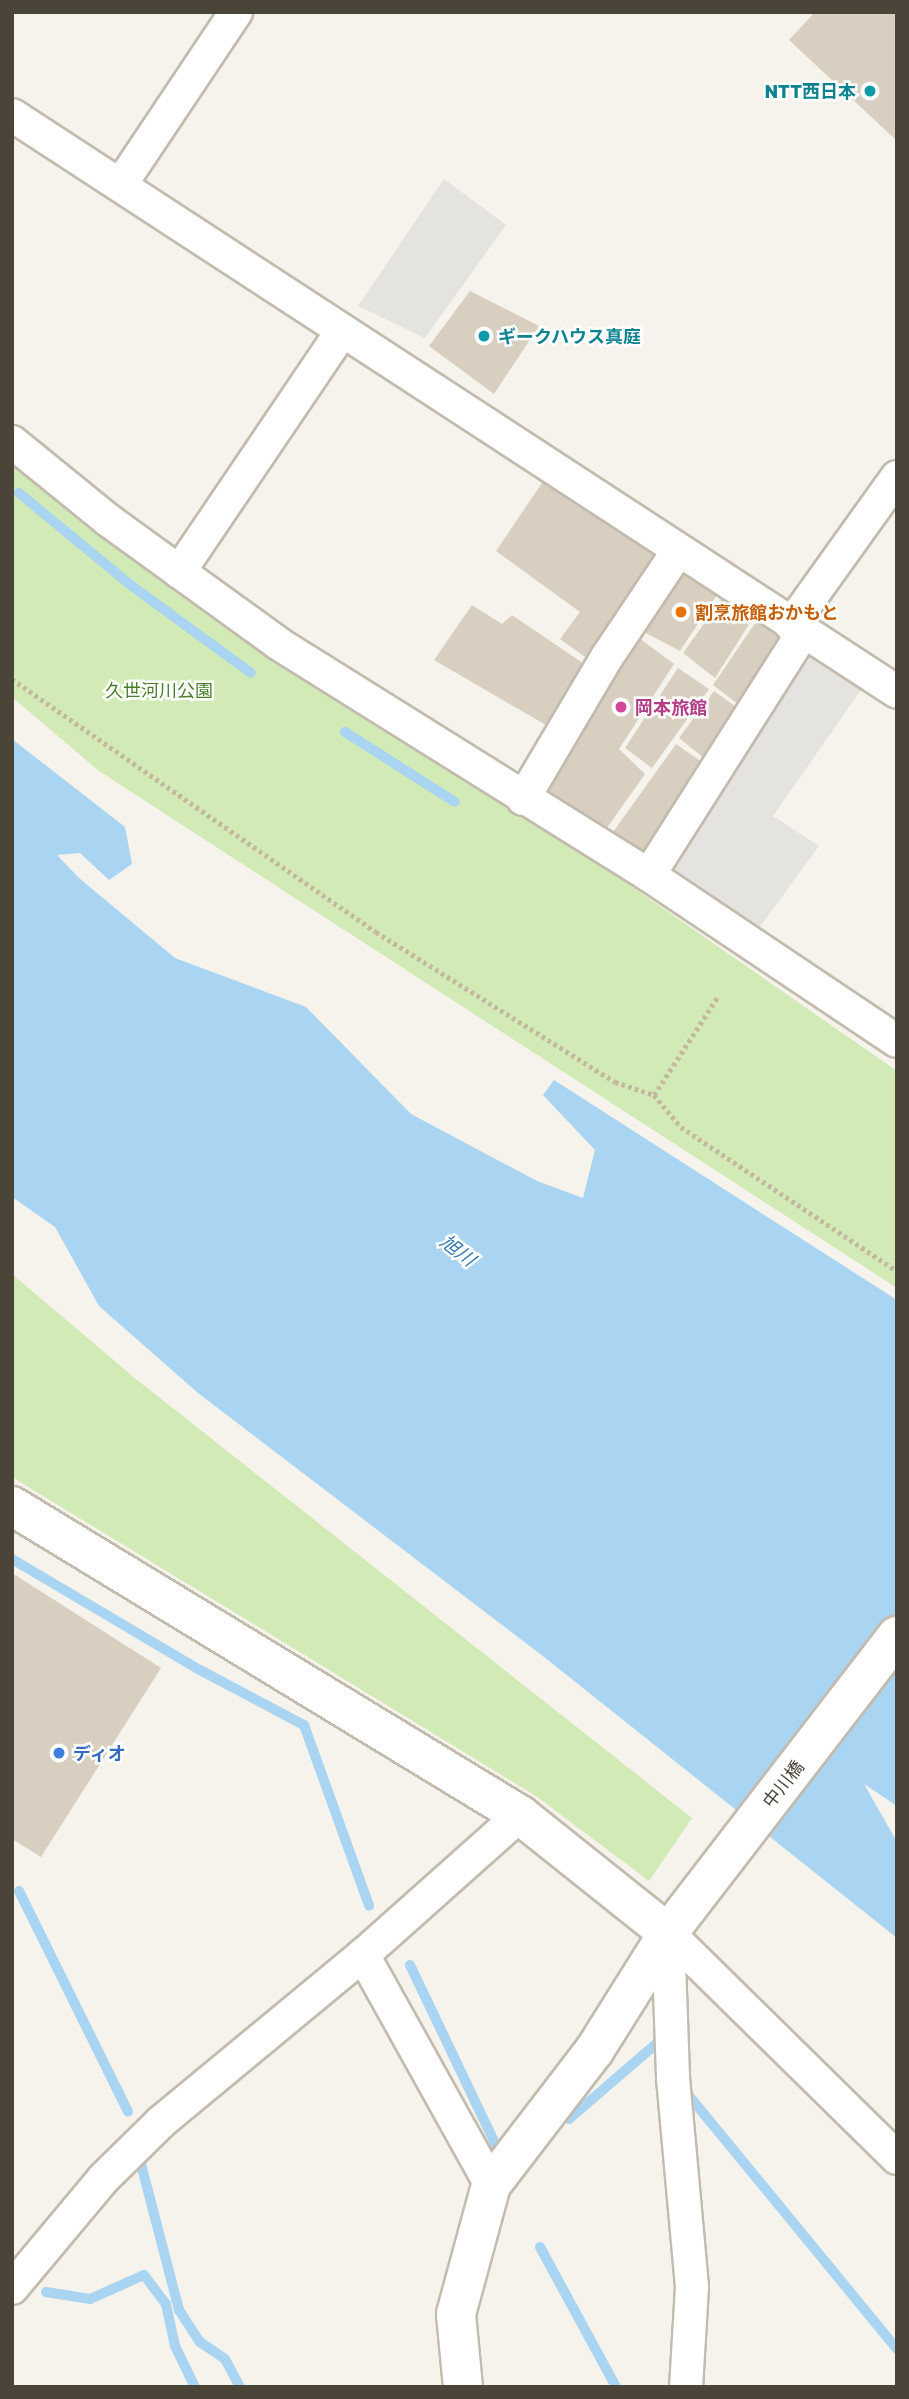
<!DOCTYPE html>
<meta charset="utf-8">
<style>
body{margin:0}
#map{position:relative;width:909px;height:2399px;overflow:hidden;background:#f6f3ec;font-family:"Golos Text","Noto Sans JP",sans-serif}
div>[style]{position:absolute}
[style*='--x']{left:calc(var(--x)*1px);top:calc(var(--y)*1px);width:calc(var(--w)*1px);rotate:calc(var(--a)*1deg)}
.green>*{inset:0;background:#d2eab5}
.parking>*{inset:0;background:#e5e3e0}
.water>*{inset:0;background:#a9d4f2}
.stream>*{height:10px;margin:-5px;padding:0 5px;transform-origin:5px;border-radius:5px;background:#a9d4f2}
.building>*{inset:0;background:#d8cfc1}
.path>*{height:4.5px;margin-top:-2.25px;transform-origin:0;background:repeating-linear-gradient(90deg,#c4b79f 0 3.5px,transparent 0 7px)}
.roads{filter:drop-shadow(2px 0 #c2bbae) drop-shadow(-2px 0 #c2bbae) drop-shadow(0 2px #c2bbae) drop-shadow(0 -2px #c2bbae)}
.minor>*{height:32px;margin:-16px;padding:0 16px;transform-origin:16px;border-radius:16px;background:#fff}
.tertiary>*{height:38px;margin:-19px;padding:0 19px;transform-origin:19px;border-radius:19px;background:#fff}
.dots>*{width:19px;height:19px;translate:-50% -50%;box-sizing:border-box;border:4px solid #fff;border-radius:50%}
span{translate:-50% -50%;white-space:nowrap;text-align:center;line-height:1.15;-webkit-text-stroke:5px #fff;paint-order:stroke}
.culture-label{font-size:18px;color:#0d838f;font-weight:700}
.right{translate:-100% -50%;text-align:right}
.left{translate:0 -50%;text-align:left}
.food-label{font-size:18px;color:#c56008;font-weight:700}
.park-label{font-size:18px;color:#4a7f2a}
.hotel-label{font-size:18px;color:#b23c85;font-weight:700}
.shop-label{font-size:18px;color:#366cbe;font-weight:700}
.street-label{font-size:18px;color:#4b4439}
.water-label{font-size:19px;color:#2e7ab2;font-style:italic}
.frame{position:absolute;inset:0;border:14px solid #4b4439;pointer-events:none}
</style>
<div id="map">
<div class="green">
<div style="clip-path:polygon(12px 456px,897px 1071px,897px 1288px,99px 771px,12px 697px)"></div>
<div style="clip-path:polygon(12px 1274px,136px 1379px,692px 1818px,649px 1881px,536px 1796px,12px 1477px)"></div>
</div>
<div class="parking">
<div style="clip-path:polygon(444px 179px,506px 225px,425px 338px,358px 306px)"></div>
<div style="clip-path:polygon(806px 644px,865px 684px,773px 816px,819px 846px,754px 935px,664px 876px)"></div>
</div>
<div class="water">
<div style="clip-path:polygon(12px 739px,125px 827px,132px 864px,109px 880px,80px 853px,57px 855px,79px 878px,175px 958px,306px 1007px,411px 1114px,537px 1181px,583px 1198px,595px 1150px,543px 1095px,554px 1080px,897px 1300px,897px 1806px,864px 1784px,897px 1842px,897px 1938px,544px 1657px,198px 1393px,99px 1306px,55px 1227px,12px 1197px)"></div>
</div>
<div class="stream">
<div style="--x:19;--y:493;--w:146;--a:39.5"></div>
<div style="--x:132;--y:586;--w:147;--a:36.2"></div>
<div style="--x:345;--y:732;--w:130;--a:32.5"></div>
<div style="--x:12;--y:1559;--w:218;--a:30.6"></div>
<div style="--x:200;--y:1670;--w:118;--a:27.9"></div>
<div style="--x:304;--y:1725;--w:192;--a:70.2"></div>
<div style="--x:19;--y:1891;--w:246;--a:63.7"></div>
<div style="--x:410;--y:1965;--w:209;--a:64.5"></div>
<div style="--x:685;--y:2091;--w:334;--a:50.6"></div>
<div style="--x:569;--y:2119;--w:115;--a:-40.8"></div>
<div style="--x:141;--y:2164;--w:151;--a:75.4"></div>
<div style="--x:179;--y:2310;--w:38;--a:57"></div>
<div style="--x:200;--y:2342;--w:30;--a:34"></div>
<div style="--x:225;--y:2359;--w:32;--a:62"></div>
<div style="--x:540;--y:2247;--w:159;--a:61.5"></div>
<div style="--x:46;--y:2292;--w:45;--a:9"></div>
<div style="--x:90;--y:2299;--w:59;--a:-24"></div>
<div style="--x:144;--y:2275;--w:36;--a:53"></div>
<div style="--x:166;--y:2304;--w:43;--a:77.9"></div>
<div style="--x:175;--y:2346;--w:46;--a:64"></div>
</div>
<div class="building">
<div style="clip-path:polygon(815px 12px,897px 12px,897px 141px,789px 40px)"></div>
<div style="clip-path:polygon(470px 291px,539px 326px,494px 394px,429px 346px)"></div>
<div style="clip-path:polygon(544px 480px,659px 558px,595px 664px,560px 639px,580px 612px,496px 551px)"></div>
<div style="clip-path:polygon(686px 569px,719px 592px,680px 651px,644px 632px)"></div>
<div style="clip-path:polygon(723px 597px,757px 612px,715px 678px,683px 653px)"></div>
<div style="clip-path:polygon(472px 605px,502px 624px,512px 615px,590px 668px,551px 728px,434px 660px)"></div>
<div style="clip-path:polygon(760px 616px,791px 634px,742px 707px,713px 685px)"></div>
<div style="clip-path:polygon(639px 638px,674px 664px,619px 749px,645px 774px,602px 835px,538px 795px)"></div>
<div style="clip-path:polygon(678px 668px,709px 689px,652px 768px,625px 748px)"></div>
<div style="clip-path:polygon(714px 691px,739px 709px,705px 759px,679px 738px)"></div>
<div style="clip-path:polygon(676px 744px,705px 764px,643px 862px,608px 839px)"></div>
<div style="clip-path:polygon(12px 1573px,161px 1668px,41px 1857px,12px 1839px)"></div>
</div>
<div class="path">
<div style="--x:12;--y:679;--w:443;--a:34.8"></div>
<div style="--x:376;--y:932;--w:282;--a:32.1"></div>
<div style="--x:615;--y:1082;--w:41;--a:18.4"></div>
<div style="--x:654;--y:1095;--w:42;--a:49.8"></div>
<div style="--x:681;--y:1127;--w:260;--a:33.7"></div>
<div style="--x:654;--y:1095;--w:116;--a:-57"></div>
</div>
<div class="roads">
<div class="minor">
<div style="--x:12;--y:115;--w:1056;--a:33.1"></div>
<div style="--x:121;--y:184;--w:207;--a:-56.2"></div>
<div style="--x:12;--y:442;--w:124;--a:39.1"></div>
<div style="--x:108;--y:520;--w:211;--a:35.9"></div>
<div style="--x:279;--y:644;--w:436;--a:32"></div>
<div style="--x:649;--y:875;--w:298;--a:33.8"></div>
<div style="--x:179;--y:572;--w:291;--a:-55.9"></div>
<div style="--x:791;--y:625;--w:182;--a:-54.4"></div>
<div style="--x:523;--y:799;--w:165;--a:-59.4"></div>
<div style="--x:607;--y:657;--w:128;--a:-56.2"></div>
<div style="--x:649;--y:875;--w:288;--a:-57.6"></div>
<div style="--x:668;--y:1933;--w:145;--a:88"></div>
<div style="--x:673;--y:2078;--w:210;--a:84.8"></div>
<div style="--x:692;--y:2287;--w:100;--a:93.4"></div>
<div style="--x:668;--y:1933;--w:321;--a:44.5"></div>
<div style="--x:363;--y:1955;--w:263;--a:60.9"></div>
<div style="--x:12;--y:2288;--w:142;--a:-50.1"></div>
<div style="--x:103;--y:2179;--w:81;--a:-44.5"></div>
<div style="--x:161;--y:2122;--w:262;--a:-39.6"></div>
<div style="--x:363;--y:1955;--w:210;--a:-41.7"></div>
</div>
<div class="tertiary">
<div style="--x:12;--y:1506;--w:595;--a:31.31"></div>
<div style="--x:520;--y:1815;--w:189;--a:38.6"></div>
<div style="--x:463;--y:2387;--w:73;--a:-95.5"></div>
<div style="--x:456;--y:2314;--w:134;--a:-74.8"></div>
<div style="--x:491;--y:2185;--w:169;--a:-52.5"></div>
<div style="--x:594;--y:2051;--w:139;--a:-57.9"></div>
<div style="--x:668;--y:1933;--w:375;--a:-52.4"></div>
</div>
</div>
<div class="dots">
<div style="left:870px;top:91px;background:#0f9aa8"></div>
<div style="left:484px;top:336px;background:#0f9aa8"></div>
<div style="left:681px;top:612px;background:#e8710a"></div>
<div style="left:621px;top:707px;background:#d1479c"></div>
<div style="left:59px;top:1753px;background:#3f7fe0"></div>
</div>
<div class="culture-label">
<span class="right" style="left:856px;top:91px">NTT西日本</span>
<span class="left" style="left:498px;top:336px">ギークハウス真庭</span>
</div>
<div class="food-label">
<span class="left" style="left:695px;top:612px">割烹旅館おかもと</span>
</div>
<div class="park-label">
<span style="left:159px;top:690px">久世河川公園</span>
</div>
<div class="hotel-label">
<span class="left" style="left:635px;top:707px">岡本旅館</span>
</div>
<div class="shop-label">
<span class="left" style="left:73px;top:1753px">ディオ</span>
</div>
<div class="street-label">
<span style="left:783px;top:1784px;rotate:-52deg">中川橋</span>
</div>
<div class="water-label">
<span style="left:458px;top:1250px;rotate:38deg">旭川</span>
</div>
<div class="frame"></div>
</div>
